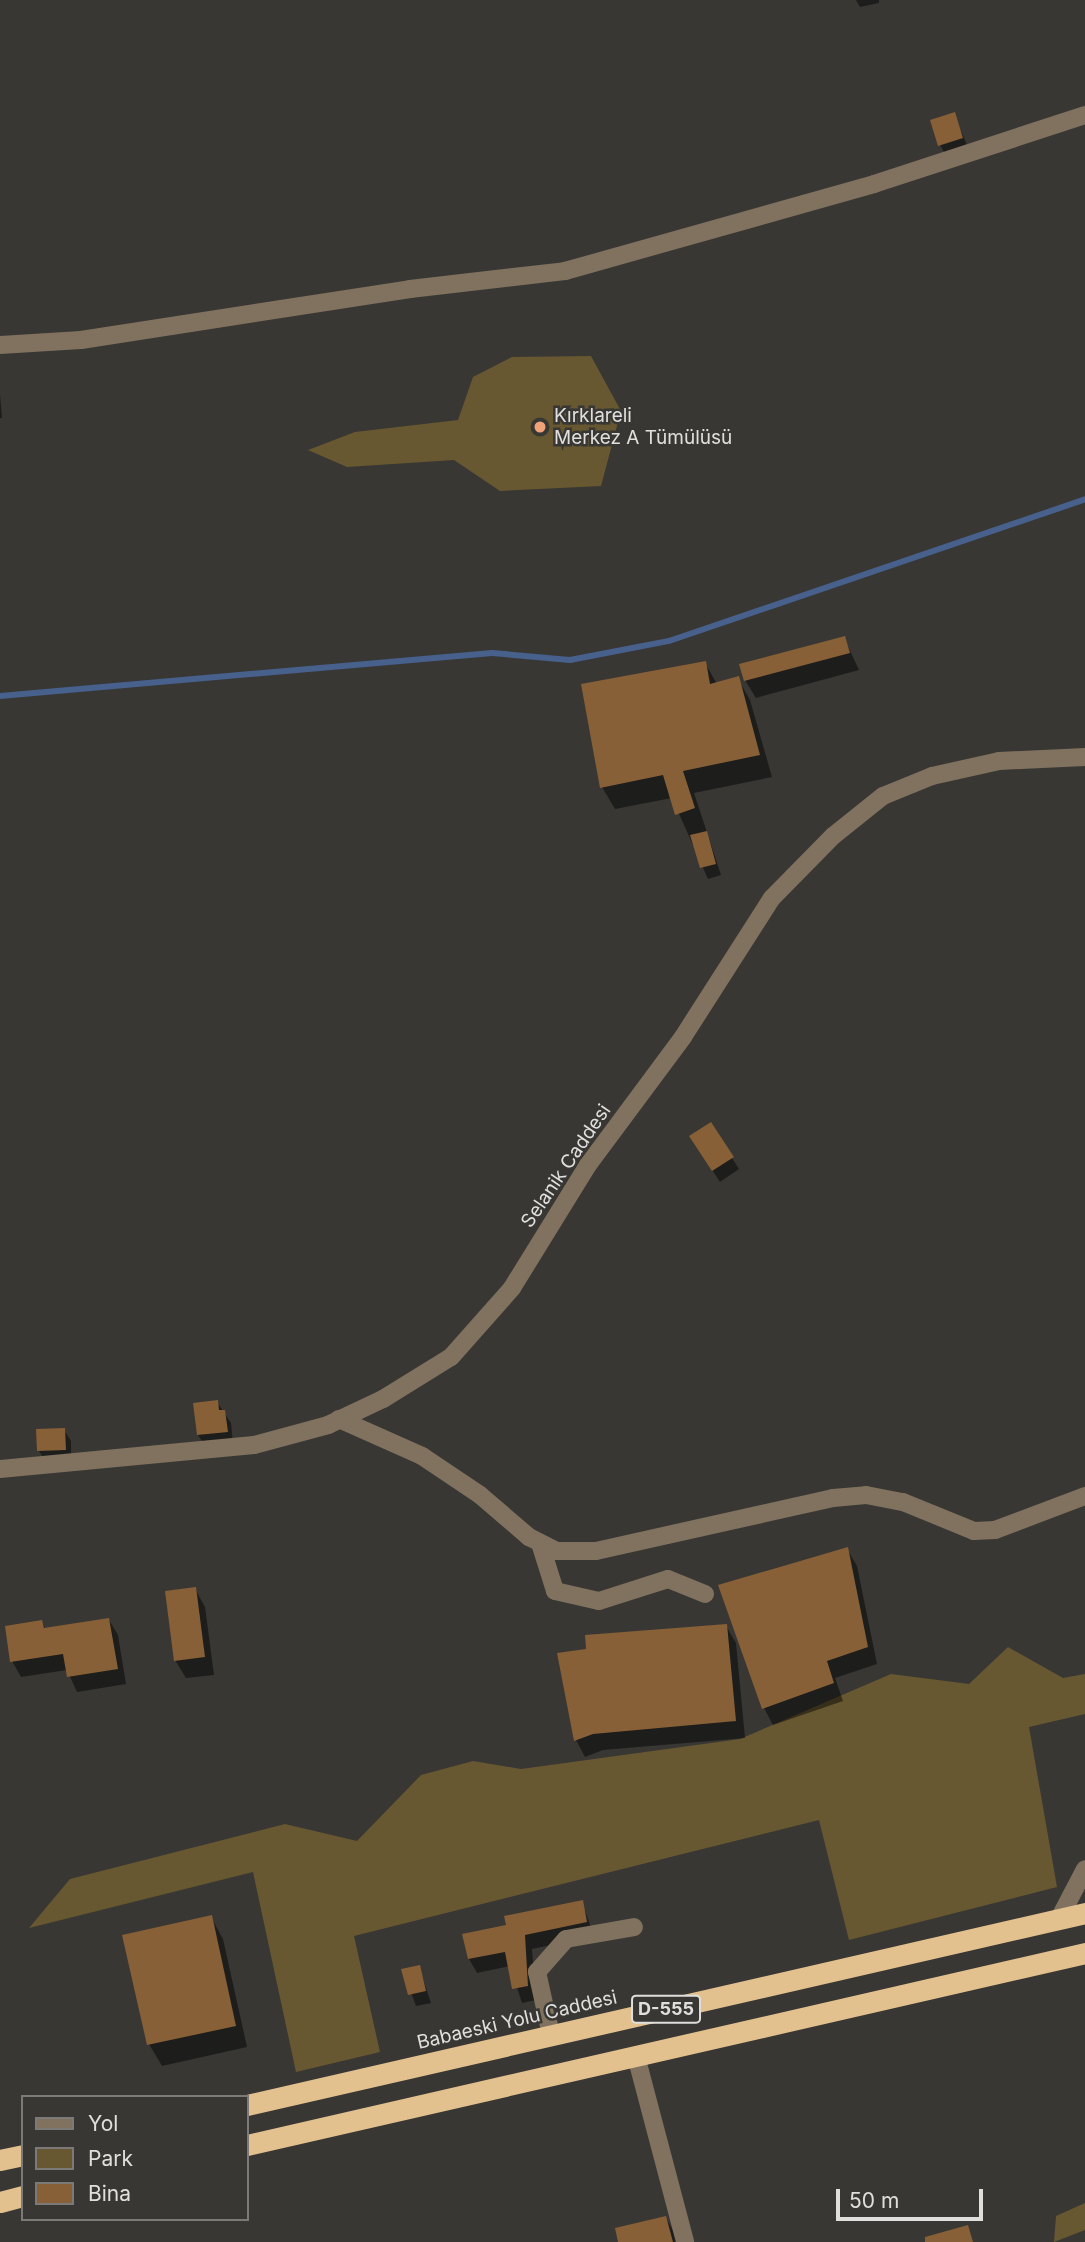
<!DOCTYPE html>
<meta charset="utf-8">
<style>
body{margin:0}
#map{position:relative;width:1085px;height:2242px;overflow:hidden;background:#383734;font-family:Inter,sans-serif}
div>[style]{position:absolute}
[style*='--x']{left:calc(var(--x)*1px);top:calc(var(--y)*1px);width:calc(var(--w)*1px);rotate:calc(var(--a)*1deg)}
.green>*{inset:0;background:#685831}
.shadow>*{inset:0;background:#0007}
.stream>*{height:6px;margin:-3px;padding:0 3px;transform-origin:3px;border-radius:3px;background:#47618c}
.building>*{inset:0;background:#886037}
.minor>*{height:18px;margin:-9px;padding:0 9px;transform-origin:9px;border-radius:9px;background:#80725e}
.highway>*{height:21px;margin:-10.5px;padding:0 10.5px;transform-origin:10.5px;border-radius:10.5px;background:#e3c18e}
.dots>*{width:19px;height:19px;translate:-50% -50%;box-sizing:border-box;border:4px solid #383734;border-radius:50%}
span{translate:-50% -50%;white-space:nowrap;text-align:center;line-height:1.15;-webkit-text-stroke:5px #383734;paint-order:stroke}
.shield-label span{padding:2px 5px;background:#383734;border:2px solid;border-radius:5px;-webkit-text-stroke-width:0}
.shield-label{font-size:18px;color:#e0dfdd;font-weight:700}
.poi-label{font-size:19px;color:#e0dfdd}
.left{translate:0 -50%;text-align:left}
.street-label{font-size:19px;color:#e0dfdd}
.legend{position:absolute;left:21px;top:2095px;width:228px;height:126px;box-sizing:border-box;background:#383734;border:2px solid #7b7a78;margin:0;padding:9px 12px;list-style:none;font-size:21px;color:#e0dfdd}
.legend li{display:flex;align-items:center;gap:14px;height:35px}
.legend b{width:35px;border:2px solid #7b7a78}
.scale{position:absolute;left:836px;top:2189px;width:147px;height:32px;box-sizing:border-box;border:4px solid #e0dfdd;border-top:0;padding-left:9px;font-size:21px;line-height:24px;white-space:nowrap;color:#e0dfdd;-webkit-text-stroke:5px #383734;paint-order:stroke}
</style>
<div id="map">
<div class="green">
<div style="clip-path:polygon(591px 356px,621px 411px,601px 486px,500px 491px,454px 460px,347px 467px,308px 450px,355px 432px,458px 420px,473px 377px,512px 357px)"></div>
<div style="clip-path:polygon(1008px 1647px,1063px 1678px,1085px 1674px,1085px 1714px,1029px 1727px,1057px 1887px,849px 1940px,819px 1820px,354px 1936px,380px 2052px,296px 2072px,253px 1872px,29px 1928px,70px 1879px,285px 1824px,357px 1841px,421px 1775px,473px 1761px,521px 1769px,740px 1739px,891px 1674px,969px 1684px)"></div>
<div style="clip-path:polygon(1085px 2203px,1085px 2230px,1054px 2242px,1056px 2216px)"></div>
</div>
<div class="shadow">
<div style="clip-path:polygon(856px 0,879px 0,879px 3px,860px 7px)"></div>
<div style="clip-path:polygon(954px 114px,969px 150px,947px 157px,940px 145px)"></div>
<div style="clip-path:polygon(0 394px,2px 418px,0 418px)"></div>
<div style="clip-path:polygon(844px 638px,859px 670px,756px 698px,745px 680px)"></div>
<div style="clip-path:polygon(705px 663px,717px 684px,738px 679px,750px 700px,772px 777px,694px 793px,721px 875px,708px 879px,672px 798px,615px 809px,602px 787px)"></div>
<div style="clip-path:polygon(698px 1148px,732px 1158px,739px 1169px,720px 1182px)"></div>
<div style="clip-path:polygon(217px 1402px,231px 1423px,233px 1444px,205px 1446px,198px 1435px,195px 1405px)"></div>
<div style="clip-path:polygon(64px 1430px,71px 1441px,71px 1461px,46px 1462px,39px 1451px)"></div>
<div style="clip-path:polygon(847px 1549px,857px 1566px,877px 1664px,835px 1678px,843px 1701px,773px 1725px,764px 1708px)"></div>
<div style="clip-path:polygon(195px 1589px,205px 1607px,214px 1675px,186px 1678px,175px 1660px)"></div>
<div style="clip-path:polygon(109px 1620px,118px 1635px,126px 1684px,77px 1692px,67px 1670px,21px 1677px,12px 1661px,42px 1622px,46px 1630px)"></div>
<div style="clip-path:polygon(726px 1626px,736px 1643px,745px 1738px,603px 1750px,585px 1757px,576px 1740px)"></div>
<div style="clip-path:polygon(582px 1902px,594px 1936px,532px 1949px,536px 2000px,522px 2003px,510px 1966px,477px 1973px,469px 1959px)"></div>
<div style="clip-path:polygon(211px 1917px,223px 1939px,247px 2047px,162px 2066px,149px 2044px)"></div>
<div style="clip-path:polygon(419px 1967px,431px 2003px,416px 2006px,403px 1970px)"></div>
<div style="clip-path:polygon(666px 2218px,679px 2242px,620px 2242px)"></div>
</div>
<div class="stream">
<div style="--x:0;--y:696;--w:494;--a:-5"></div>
<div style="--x:492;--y:653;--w:78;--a:5.1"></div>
<div style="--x:570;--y:660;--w:101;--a:-10.9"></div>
<div style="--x:669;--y:641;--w:440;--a:-18.8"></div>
</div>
<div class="building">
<div style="clip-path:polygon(955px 112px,963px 138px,938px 146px,930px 120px)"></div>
<div style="clip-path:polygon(845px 636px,850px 653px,744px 681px,739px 664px)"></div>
<div style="clip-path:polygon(706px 661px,710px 684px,739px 676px,760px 755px,683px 771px,695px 808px,675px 815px,663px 775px,600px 788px,581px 684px)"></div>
<div style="clip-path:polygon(707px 831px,716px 864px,700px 868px,690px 835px)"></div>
<div style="clip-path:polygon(711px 1122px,734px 1157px,712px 1171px,689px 1136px)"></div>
<div style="clip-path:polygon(218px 1400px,219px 1410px,225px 1410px,228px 1432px,197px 1435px,193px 1403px)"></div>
<div style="clip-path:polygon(65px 1428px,66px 1450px,37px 1451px,36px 1429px)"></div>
<div style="clip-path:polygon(848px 1547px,868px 1647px,827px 1661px,834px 1683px,762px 1709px,718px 1585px)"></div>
<div style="clip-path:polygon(196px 1587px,205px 1657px,174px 1661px,165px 1591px)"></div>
<div style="clip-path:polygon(109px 1618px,118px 1669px,67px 1677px,63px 1654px,10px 1662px,5px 1626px,42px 1620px,44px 1628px)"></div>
<div style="clip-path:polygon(727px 1624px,736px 1721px,593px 1734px,574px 1741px,557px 1653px,586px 1649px,585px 1635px)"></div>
<div style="clip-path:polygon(583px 1900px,587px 1922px,525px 1935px,528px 1986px,512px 1989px,505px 1952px,468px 1959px,462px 1934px,506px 1925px,504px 1916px)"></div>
<div style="clip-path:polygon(212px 1915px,236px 2026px,147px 2045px,122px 1935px)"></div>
<div style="clip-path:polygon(420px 1965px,426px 1991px,408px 1995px,401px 1969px)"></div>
<div style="clip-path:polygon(666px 2216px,673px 2242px,618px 2242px,615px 2228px)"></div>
<div style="clip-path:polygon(968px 2225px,973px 2242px,925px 2242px,925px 2237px)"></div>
</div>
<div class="minor">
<div style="--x:0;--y:345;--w:81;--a:-3.5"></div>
<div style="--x:81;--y:340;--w:333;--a:-8.8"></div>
<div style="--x:410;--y:289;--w:156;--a:-6.6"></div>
<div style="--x:565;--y:271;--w:321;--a:-15.7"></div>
<div style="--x:874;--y:184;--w:222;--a:-18.1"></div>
<div style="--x:339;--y:1419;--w:91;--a:24"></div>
<div style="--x:422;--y:1456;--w:70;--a:33.9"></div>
<div style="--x:480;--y:1495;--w:65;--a:40.6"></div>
<div style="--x:529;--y:1537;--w:30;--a:27"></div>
<div style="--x:556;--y:1551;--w:40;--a:0"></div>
<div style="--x:596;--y:1551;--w:243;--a:-12.6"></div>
<div style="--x:833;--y:1498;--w:33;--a:-5"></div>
<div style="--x:866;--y:1495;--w:38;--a:11"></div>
<div style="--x:903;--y:1502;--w:77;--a:22.2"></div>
<div style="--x:974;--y:1531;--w:21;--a:-3"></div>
<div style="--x:995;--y:1530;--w:96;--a:-20.7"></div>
<div style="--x:0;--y:1469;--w:255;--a:-5.4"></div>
<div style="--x:254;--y:1445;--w:77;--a:-15.1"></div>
<div style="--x:328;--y:1425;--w:61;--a:-25.3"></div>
<div style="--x:383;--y:1399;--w:80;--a:-31.7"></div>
<div style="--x:451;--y:1357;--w:92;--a:-48.5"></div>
<div style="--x:512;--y:1288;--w:145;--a:-58.3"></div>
<div style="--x:588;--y:1165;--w:159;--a:-53.4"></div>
<div style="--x:683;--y:1037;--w:165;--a:-57.4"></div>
<div style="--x:772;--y:898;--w:87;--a:-45.5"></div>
<div style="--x:833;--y:836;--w:64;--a:-38.7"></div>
<div style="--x:883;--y:796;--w:53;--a:-22.2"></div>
<div style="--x:932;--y:776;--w:69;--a:-12.6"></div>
<div style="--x:999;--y:761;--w:86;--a:-2.7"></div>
<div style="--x:540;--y:1543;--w:50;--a:72.6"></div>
<div style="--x:555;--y:1591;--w:45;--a:12.8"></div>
<div style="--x:599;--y:1601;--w:72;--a:-17.7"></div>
<div style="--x:668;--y:1579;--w:40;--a:22"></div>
<div style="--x:1059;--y:1919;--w:56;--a:-62.5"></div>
<div style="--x:551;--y:2035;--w:65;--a:-102.5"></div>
<div style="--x:537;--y:1972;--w:44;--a:-48.7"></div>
<div style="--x:566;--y:1939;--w:69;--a:-10"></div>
<div style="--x:636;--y:2056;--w:192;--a:75.2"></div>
</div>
<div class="highway">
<div style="--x:247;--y:2105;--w:860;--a:-12.9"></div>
<div style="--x:247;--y:2145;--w:860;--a:-12.9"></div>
<div style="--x:0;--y:2160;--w:24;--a:-12"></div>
<div style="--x:0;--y:2202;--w:24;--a:-15"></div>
</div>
<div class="dots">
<div style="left:540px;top:427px;background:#f0a279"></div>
</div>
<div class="shield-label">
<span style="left:666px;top:2009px">D-555</span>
</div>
<div class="poi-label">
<span class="left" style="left:554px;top:427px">Kırklareli<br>Merkez A Tümülüsü</span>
</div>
<div class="street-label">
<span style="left:566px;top:1166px;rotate:-56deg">Selanik Caddesi</span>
<span style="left:517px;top:2020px;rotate:-13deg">Babaeski Yolu Caddesi</span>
</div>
<ul class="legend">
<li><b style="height:9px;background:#80725e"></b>Yol</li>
<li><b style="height:19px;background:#685831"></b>Park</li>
<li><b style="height:19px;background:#886037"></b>Bina</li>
</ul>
<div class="scale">50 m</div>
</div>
